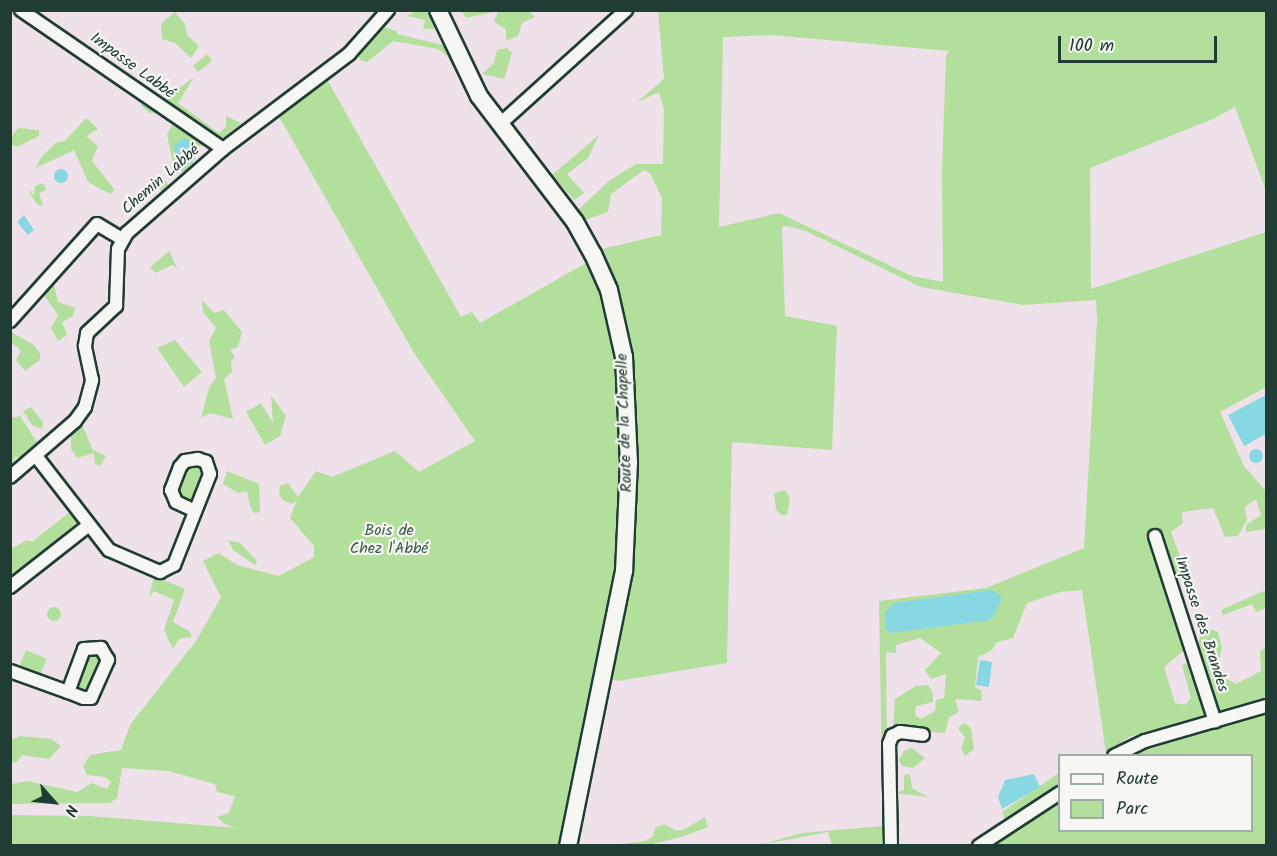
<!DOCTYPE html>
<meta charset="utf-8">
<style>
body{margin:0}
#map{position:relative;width:1277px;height:856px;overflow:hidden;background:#eee1e9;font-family:Kalam,sans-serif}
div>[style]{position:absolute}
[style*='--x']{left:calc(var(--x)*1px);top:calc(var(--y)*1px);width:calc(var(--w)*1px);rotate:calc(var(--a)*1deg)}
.green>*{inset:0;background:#b3df9d}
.round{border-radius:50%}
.water>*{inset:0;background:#87d8e2}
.roads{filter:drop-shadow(2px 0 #1f3d34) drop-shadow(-2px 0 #1f3d34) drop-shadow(0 2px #1f3d34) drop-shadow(0 -2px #1f3d34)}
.minor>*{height:12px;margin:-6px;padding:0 6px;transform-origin:6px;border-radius:6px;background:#f6f6f2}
.secondary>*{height:16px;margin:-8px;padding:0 8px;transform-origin:8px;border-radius:8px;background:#f6f6f2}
span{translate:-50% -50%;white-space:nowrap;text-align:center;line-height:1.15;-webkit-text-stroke:4.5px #f6f6f2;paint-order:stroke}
.street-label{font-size:16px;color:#1f3d34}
.park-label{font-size:16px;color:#3d5d49}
.frame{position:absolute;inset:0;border:12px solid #1f3d34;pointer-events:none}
.legend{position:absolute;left:1058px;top:754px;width:195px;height:78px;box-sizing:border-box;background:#f6f6f2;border:2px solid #a0aca6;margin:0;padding:8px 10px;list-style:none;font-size:18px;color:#1f3d34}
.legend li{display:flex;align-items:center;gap:12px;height:30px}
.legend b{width:30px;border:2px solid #a0aca6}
.north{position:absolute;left:24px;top:772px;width:60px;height:60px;-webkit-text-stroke:4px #f6f6f2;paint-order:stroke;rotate:117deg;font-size:16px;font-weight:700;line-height:24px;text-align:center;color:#1f3d34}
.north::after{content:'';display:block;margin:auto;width:21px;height:27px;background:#1f3d34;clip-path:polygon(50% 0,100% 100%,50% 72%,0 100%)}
.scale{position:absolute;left:1058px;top:36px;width:159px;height:27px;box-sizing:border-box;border:3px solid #1f3d34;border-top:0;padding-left:8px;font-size:18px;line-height:21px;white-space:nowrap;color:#1f3d34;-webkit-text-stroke:4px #f6f6f2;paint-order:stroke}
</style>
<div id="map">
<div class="green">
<div style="clip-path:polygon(417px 11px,432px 11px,437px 21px,434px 29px,423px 29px,425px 20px,407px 16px)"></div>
<div style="clip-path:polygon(462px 11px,529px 11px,535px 17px,522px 23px,518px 36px,506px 41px,506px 29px,494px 22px,498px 11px,466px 18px)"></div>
<div style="clip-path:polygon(evenodd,658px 11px,1266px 11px,1266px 191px,1235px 107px,1213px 119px,1090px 168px,1091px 289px,1266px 232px,1266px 387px,1220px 412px,1244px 466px,1265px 490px,1266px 529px,1246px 532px,1246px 525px,1261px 515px,1256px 499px,1245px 507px,1247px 520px,1238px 536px,1225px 537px,1213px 508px,1182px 512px,1183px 523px,1171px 532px,1189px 580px,1166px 578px,1187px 648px,1164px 667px,1175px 703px,1185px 705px,1191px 698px,1182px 665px,1190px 662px,1204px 707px,1203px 716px,1129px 737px,1106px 753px,1082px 590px,1060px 592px,1027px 603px,1013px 638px,997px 642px,991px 651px,978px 657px,975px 688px,981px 690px,982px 701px,955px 699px,959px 712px,949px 717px,945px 733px,925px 731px,899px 737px,893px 729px,895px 699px,916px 686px,928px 685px,933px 693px,933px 702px,916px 706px,915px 715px,921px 719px,935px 711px,936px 700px,944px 698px,946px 674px,931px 679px,925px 670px,941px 653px,920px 638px,896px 645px,896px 653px,886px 652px,888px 845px,832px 845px,828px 832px,759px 845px,802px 833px,883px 826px,879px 601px,986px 588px,1084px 548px,1097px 320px,1096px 300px,1023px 305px,921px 287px,806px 231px,787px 226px,782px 227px,785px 316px,837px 326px,832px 450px,732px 442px,727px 663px,618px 681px,612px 679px,631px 577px,620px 307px,611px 274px,598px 250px,661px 235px,662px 198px,650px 173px,644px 170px,611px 194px,608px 212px,585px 220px,580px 217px,579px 209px,609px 181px,636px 164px,663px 164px,664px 110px,659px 92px,636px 103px,664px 79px,658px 11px,772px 35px,949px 51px,946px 56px,942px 169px,943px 282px,912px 276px,779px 213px,719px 227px,723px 37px,772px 35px)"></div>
<div style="clip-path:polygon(175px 12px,185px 24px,187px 35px,199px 46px,191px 58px,175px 43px,162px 39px,161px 24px)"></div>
<div style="clip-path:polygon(384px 27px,397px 31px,397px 34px,447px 46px,475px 103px,447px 56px,438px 49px,393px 41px,367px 62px,360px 60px,356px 53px)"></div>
<div style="clip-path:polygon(507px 48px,512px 53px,504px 79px,482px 74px,494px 63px,497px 50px)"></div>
<div style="clip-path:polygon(207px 54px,212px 61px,198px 72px,193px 66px)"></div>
<div style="clip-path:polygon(325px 76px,461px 317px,472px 312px,480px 323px,586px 263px,571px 231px,589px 257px,602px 287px,617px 346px,623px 396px,619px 563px,561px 845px,11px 845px,11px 815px,89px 816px,238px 828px,226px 825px,217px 817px,229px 813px,235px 796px,217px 792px,215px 784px,168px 771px,122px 768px,117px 798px,110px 803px,11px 804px,11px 784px,27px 781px,77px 792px,92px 783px,107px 789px,111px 782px,105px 777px,87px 775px,83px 766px,90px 755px,121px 750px,130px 725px,196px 641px,221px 597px,203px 561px,219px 553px,237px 565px,279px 576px,314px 557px,314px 546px,290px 518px,297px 500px,293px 504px,284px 501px,279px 495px,280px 486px,288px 483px,298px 497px,316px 471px,332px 477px,395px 451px,419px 472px,475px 441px,414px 353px,281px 120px,277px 117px,211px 163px)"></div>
<div style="clip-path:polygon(194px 77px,178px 103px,219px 133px,226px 127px,226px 116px,241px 123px,219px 141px,192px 148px,193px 163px,183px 172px,174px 168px,167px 135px,172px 125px,184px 126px,174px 114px,150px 113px,140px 105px,166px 98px)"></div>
<div style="clip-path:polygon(86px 118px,98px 129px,86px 136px,98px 146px,92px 161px,115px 190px,110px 194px,88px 182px,74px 150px,36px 168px,41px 157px,57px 142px,65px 141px)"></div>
<div style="clip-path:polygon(18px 128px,39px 130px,39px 136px,17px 147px,11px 144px,11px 137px)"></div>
<div style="clip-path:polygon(599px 135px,588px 158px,567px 174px,584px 193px,574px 200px,552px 175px)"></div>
<div style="clip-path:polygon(161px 175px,171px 188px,163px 193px,155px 181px)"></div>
<div style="clip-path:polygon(44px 183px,46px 190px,39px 193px,43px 206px,37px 204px,27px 189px,34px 195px,35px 186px)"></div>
<div style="clip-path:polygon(169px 251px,177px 268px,172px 265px,155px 273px,150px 267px)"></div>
<div style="clip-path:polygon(48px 285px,54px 285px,58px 302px,75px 308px,73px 316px,62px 322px,67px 335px,58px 341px,51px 328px,58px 315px,43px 294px)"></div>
<div style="clip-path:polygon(202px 300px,214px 313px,224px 310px,242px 332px,238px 347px,230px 350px,235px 357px,231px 361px,232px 372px,224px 379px,233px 419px,210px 413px,201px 418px,209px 388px,216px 378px,209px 341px,216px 328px,203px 312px)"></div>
<div style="clip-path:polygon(11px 332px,34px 345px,40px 354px,40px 360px,25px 371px,16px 360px,21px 351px,11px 342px)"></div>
<div style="clip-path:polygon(175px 340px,202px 372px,184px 387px,157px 348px)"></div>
<div style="clip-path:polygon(271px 395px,286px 416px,280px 436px,265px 445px,246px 412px,261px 403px,273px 423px)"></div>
<div style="clip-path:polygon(31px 407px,43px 422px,42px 429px,32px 425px,23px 411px)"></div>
<div style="clip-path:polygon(20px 416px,38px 444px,23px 457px,15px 457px,11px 469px,11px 418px)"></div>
<div style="clip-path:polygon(81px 423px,93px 450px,106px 456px,100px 466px,95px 464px,94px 453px,77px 458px,71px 449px,71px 435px)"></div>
<div style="clip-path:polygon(194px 463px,204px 471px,192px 503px,176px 494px,183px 470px)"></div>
<div style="clip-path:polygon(227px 471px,259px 484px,260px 512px,254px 513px,250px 506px,247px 491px,238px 493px,223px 484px)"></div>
<div style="clip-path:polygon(786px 490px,790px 500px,787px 515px,782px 515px,776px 510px,774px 493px)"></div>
<div style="clip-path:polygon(71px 511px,79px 521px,11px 577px,11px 549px,27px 540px,32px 542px)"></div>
<div style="clip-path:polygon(228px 540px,240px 543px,257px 561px,255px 565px,233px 550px)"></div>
<div style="clip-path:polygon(154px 576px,185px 589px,173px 622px,189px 631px,192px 637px,179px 639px,173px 649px,164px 630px,174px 600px,154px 591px,149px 598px)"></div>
<div style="clip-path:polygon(1266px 590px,1266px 608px,1256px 612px,1252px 604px,1223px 615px,1221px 610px)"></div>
<div class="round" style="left:47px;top:607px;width:14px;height:14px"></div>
<div style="clip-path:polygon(1210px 629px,1218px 632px,1222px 648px,1218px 663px,1225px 678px,1236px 684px,1261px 671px,1260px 651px,1266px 647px,1266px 697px,1220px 711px,1196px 649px,1201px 634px)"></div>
<div style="clip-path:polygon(26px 650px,47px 659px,40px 675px,19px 667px)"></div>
<div style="clip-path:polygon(95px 652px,101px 657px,89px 691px,77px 691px,88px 655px)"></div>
<div style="clip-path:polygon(1266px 710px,1266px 845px,995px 844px,1059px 799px,1060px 830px,1252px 830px,1252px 756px,1124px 755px,1158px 741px)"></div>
<div style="clip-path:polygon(964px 723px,971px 728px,974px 749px,965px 756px,961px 748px,965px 737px,958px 728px)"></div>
<div style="clip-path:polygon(20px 736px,51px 739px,61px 746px,49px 759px,22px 755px,16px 763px,11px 762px,11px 740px)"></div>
<div style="clip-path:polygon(912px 748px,925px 758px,913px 768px,902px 766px,899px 760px,904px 751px)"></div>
<div style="clip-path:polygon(1059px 773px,1059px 785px,1006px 822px,1002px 812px)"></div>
<div style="clip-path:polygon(910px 774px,912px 788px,928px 797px,895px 793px,904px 790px,904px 775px)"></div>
<div style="clip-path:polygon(705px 817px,708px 827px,681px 837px,648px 845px,615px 845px,645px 841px,653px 836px,655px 828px,664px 824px,677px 831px,685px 829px)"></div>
</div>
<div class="water">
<div style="clip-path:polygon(185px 138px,194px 146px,195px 159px,173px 176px,177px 169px,174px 145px)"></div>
<div class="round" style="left:54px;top:169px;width:14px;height:14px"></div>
<div style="clip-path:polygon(24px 215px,34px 230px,28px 235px,17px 222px)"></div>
<div style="clip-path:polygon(1266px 395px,1266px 434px,1244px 446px,1228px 415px)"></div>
<div class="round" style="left:1249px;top:449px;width:14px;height:14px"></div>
<div style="clip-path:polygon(991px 590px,1000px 595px,1001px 601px,991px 620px,890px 633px,886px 629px,885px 612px,894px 603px)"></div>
<div style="clip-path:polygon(980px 660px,992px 662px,989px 687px,976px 685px)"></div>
<div style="clip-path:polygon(1034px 774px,1040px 787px,1002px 809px,998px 797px,1005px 780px)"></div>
</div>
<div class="roads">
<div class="minor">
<div style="--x:21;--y:10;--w:245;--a:34.5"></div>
<div style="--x:500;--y:124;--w:170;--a:-42.1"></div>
<div style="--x:10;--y:321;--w:130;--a:-48.1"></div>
<div style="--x:97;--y:224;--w:29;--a:31"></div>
<div style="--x:36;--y:456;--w:119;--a:52.2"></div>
<div style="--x:109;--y:550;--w:56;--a:23.3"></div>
<div style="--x:160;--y:572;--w:16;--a:-27"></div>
<div style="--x:174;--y:565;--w:98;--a:-68.4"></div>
<div style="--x:210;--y:474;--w:13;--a:-108"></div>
<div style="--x:206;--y:462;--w:9;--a:-159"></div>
<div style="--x:198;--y:459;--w:13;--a:171"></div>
<div style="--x:185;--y:461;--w:8;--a:130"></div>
<div style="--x:180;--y:467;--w:25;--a:111"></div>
<div style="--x:171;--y:490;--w:13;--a:67"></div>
<div style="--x:176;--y:502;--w:21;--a:25"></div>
<div style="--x:10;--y:477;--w:86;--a:-40.7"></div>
<div style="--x:75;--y:421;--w:17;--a:-54"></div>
<div style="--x:85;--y:407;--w:28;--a:-75"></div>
<div style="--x:92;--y:380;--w:35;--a:-102"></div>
<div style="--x:85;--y:346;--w:13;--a:-81"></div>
<div style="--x:87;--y:333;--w:40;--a:-43"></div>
<div style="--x:116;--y:306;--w:57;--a:-88"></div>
<div style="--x:118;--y:249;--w:18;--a:-61"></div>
<div style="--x:127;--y:233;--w:128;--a:-41.2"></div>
<div style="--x:223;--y:149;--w:158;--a:-37"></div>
<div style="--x:349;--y:54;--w:59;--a:-48.4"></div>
<div style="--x:1155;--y:536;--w:195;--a:72.1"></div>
<div style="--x:10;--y:587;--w:100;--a:-38.1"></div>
<div style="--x:10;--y:671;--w:62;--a:19.9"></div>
<div style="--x:68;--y:692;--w:17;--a:21"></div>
<div style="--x:84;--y:698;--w:7;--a:0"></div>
<div style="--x:91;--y:698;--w:42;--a:-65.9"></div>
<div style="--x:108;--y:660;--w:14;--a:-120"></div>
<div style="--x:101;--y:648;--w:17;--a:177"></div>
<div style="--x:84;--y:649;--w:46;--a:110.4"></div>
<div style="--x:1114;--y:756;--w:34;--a:-26"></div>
<div style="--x:1145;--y:741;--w:126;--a:-16.1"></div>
<div style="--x:891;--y:846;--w:102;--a:-91.1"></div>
<div style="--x:889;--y:744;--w:9;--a:-69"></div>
<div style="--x:892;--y:736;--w:9;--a:-27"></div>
<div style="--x:900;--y:732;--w:23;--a:7"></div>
<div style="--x:979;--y:846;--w:97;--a:-33.2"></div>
</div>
<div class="secondary">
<div style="--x:438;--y:10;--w:95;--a:64.5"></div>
<div style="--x:479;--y:96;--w:158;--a:52.7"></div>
<div style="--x:575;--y:222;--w:37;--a:61"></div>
<div style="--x:593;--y:254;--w:39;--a:66"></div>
<div style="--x:609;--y:290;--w:69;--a:77.4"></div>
<div style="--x:624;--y:357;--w:105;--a:87.3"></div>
<div style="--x:629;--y:462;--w:109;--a:92.6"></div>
<div style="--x:624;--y:571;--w:281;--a:101.5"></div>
</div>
</div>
<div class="street-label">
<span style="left:132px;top:66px;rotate:36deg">Impasse Labbé</span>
<span style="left:161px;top:180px;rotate:-41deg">Chemin Labbé</span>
<span style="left:625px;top:423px;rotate:-92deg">Route de la Chapelle</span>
<span style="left:1201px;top:624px;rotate:72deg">Impasse des Brandes</span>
</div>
<div class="park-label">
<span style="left:389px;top:540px">Bois de<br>Chez l'Abbé</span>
</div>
<div class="frame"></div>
<ul class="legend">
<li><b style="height:8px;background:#f6f6f2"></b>Route</li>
<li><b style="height:16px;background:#b3df9d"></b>Parc</li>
</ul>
<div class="north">N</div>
<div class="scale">100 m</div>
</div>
